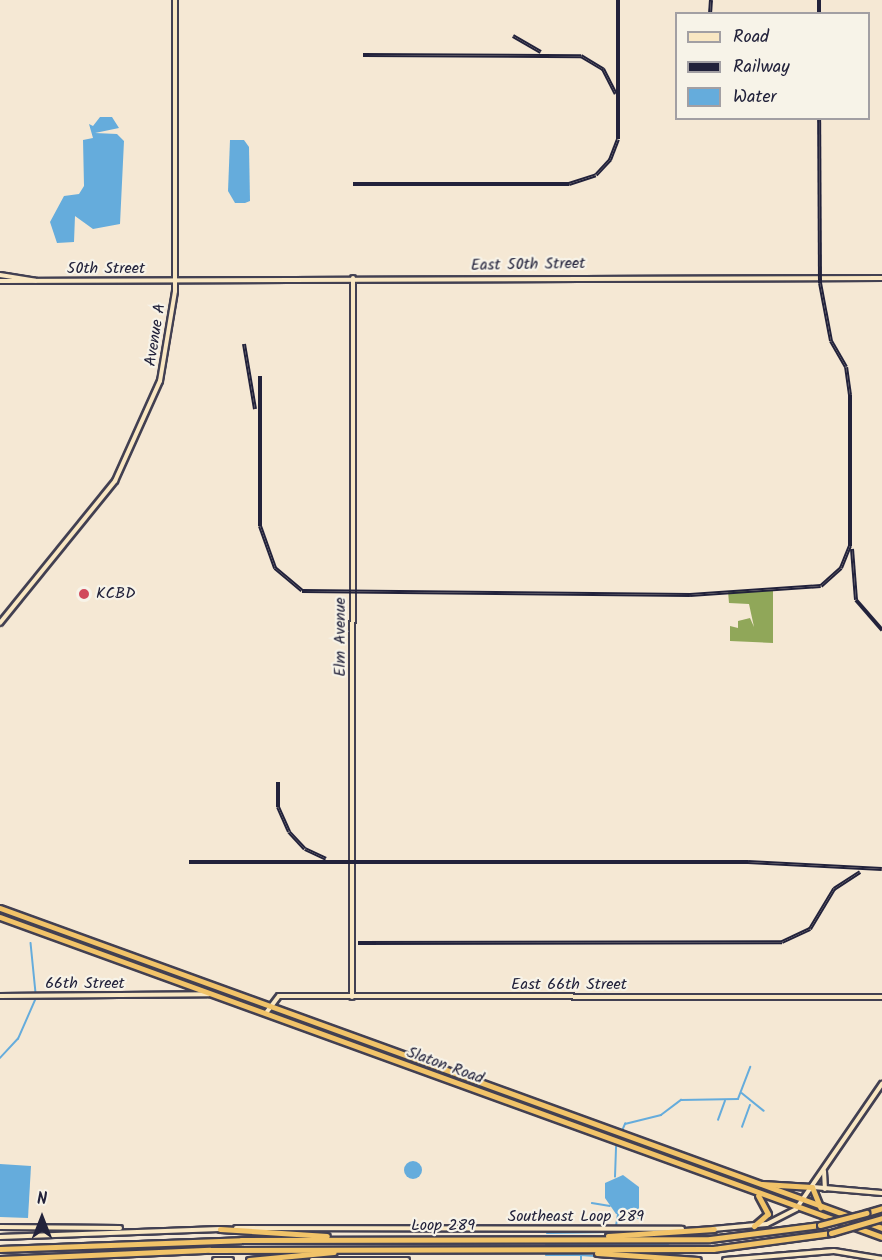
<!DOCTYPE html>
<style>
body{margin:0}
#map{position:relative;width:882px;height:1260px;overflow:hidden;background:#f5e8d4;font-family:Kalam,sans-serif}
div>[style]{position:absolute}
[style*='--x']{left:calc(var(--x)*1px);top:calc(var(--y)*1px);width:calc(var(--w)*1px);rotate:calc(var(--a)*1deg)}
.forest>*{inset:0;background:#90a759}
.water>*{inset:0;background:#65acdc}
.round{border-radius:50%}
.stream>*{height:1.5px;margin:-0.75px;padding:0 0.75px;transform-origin:0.75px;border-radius:0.75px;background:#65acdc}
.roads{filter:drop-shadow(2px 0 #424052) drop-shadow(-2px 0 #424052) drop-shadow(0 2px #424052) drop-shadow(0 -2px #424052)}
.secondary>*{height:4px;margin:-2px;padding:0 2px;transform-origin:2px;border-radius:2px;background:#f9e7c3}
.highway>*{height:5px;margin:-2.5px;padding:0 2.5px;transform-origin:2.5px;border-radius:2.5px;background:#f1c369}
.rail>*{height:4px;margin-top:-2px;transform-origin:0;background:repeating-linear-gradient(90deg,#f7f3e8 0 4.5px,#22223b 0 9px);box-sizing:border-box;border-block:2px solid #22223b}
.bridges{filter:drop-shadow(2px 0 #424052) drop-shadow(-2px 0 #424052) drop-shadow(0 2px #424052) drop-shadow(0 -2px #424052)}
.highway-bridge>*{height:5px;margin:-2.5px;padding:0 2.5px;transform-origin:2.5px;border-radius:2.5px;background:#f1c369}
.dots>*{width:16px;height:16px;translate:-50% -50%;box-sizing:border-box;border:3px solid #f7f3e8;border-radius:50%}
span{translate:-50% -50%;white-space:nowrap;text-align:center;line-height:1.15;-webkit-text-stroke:4.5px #f7f3e8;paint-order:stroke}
.street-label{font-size:16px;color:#22223b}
.poi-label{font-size:16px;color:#22223b}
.left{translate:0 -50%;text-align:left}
.legend{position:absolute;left:675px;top:12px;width:195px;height:108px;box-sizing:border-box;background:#f7f3e8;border:2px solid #a29fa3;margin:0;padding:8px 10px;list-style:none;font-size:18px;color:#22223b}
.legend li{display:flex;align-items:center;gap:12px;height:30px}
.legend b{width:30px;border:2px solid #a29fa3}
.north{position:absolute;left:12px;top:1188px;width:60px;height:60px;-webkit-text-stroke:4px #f7f3e8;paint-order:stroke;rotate:0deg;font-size:16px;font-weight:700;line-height:24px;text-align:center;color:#22223b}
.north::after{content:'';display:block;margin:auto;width:21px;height:27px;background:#22223b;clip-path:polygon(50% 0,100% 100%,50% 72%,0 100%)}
</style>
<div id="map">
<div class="forest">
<div style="clip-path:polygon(728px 591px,773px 591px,773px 643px,730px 641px,730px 626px,738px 628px,738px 621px,750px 618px,754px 627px,749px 604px,729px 603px)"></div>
</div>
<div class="water">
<div style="clip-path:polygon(100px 117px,112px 117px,119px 128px,95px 133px,117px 134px,124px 141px,120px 224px,93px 229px,75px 216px,74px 242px,57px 243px,50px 222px,64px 196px,79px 194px,84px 186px,83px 140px,93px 138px,89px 124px,93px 126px)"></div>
<div style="clip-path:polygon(230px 140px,244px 140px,249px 147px,250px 201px,245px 203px,235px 203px,228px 191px)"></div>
<div class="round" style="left:404px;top:1161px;width:18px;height:18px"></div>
<div style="clip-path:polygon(0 1164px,31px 1166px,28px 1218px,0 1217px)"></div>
<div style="clip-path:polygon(623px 1175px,639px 1187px,639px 1219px,616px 1214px,605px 1198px,605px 1183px)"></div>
</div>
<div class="stream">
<div style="--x:31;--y:943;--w:50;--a:84.3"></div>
<div style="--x:0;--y:1058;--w:26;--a:-47"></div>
<div style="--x:18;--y:1039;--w:45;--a:-66.3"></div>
<div style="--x:742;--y:1093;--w:28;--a:39"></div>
<div style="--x:718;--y:1120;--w:20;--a:-70"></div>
<div style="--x:742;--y:1127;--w:23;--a:-70"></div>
<div style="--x:622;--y:1131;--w:8;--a:-67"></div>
<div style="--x:625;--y:1124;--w:37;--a:-14"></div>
<div style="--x:661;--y:1115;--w:25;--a:-37"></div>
<div style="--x:681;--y:1100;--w:57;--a:-1"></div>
<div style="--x:738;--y:1099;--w:34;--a:-69"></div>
<div style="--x:615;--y:1177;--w:30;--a:-88"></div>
<div style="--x:592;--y:1203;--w:18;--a:9"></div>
<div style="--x:616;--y:1226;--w:11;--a:-80"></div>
<div style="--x:547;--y:1233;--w:67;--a:-0.9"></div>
<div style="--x:546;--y:1245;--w:122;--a:-0.5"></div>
<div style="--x:546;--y:1255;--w:35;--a:0"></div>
<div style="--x:581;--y:1260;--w:5;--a:-90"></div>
<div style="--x:581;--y:1255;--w:28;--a:4"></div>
</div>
<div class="roads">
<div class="secondary">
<div style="--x:0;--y:275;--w:36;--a:9"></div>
<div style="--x:0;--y:281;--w:882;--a:-0.19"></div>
<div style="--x:0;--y:623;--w:183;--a:-51"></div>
<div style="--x:115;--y:481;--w:110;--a:-65.8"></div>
<div style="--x:160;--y:381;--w:91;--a:-80.5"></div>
<div style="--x:175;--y:291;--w:291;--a:-90"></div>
<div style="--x:0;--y:996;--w:209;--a:-0.5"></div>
<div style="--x:352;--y:997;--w:719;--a:-89.92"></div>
<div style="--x:266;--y:1013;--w:21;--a:-53"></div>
<div style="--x:279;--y:996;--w:603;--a:0.1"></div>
<div style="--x:824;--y:1171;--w:18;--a:87"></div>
<div style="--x:813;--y:1187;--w:69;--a:5"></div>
<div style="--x:0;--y:1227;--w:120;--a:0.5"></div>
<div style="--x:236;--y:1228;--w:446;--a:0.1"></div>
<div style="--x:713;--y:1229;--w:54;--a:-5.3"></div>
<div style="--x:767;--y:1224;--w:33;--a:-27"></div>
<div style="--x:796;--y:1209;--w:152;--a:-55.5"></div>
<div style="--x:0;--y:1237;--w:220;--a:-2.1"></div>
<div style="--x:215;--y:1260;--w:16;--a:0"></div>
<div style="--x:312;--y:1260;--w:95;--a:0"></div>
<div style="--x:725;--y:1260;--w:109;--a:-4.7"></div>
<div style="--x:834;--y:1251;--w:49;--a:9.5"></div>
</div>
<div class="highway">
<div style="--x:0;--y:908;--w:938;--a:19.94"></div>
<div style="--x:0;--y:917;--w:938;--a:19.94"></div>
<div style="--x:762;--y:1184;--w:50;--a:3.4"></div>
<div style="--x:812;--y:1187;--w:22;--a:68"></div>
<div style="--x:866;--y:1213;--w:17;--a:-17"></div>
<div style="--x:754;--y:1226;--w:18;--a:-41"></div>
<div style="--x:768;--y:1214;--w:21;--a:-118"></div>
<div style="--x:220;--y:1229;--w:107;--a:3.7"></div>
<div style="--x:608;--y:1236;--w:106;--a:-3.8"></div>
<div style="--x:0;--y:1249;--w:241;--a:-2.1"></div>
<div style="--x:241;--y:1240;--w:469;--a:-0.1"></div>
<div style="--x:710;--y:1239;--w:111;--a:-7.3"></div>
<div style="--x:597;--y:1253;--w:101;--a:4"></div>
<div style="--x:0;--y:1259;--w:210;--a:-2.5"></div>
<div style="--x:210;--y:1250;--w:503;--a:-0.11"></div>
<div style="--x:713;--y:1249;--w:119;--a:-7.7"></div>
<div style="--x:249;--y:1260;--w:85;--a:-5.4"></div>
</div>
</div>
<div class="rail">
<div style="--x:710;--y:14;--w:14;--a:-86"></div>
<div style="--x:819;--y:14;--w:14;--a:-90"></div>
<div style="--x:513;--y:36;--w:32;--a:30"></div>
<div style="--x:363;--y:55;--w:218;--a:0.3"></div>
<div style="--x:581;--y:56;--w:26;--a:31"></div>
<div style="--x:603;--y:69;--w:28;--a:63"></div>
<div style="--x:353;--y:184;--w:216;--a:0"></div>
<div style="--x:569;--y:184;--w:28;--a:-18"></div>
<div style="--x:596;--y:175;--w:21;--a:-47"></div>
<div style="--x:610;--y:160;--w:22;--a:-69"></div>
<div style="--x:618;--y:139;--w:139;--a:-90"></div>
<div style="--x:244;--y:344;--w:66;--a:80.4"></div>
<div style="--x:260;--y:376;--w:150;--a:90"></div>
<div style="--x:260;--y:526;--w:45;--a:70.3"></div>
<div style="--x:275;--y:568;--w:35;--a:40"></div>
<div style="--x:302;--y:591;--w:388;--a:0.6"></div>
<div style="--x:690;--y:595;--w:131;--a:-3.9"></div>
<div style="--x:821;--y:586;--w:27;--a:-42"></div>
<div style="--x:841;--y:568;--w:24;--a:-68"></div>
<div style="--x:850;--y:546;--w:151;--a:-90"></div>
<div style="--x:850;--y:395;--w:28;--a:-98"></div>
<div style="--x:846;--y:367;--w:30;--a:-120"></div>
<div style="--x:831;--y:341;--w:59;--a:-100.7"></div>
<div style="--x:820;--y:283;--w:165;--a:-90.3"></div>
<div style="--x:852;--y:549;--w:51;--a:85.5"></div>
<div style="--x:856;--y:600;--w:40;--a:49"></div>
<div style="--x:278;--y:782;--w:25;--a:90"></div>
<div style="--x:278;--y:807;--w:27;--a:66"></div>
<div style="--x:289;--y:832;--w:23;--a:47"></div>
<div style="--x:305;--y:849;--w:23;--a:25"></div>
<div style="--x:189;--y:862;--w:559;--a:0"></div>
<div style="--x:748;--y:862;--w:134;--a:3"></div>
<div style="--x:358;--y:943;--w:424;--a:-0.1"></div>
<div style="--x:782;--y:942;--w:31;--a:-25"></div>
<div style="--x:810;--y:929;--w:47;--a:-59"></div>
<div style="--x:834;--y:889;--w:31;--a:-33"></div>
</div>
<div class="bridges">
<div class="highway-bridge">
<div style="--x:820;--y:1225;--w:48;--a:-14.6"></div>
<div style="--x:831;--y:1233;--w:53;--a:-16.4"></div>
</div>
</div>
<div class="dots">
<div style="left:84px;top:594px;background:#d1495b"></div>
</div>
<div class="street-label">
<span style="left:528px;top:265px;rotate:-1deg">East 50th Street</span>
<span style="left:106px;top:269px">50th Street</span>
<span style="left:156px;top:335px;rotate:-81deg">Avenue A</span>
<span style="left:341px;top:637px;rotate:-90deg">Elm Avenue</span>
<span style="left:85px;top:984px">66th Street</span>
<span style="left:569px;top:985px">East 66th Street</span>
<span style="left:445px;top:1066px;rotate:20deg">Slaton Road</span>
<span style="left:576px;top:1217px">Southeast Loop 289</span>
<span style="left:443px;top:1226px">Loop 289</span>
</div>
<div class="poi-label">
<span class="left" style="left:96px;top:594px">KCBD</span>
</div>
<ul class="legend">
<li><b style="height:8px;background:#f9e7c3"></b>Road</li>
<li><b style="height:8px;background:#22223b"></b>Railway</li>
<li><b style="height:16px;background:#65acdc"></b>Water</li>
</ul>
<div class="north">N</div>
</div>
